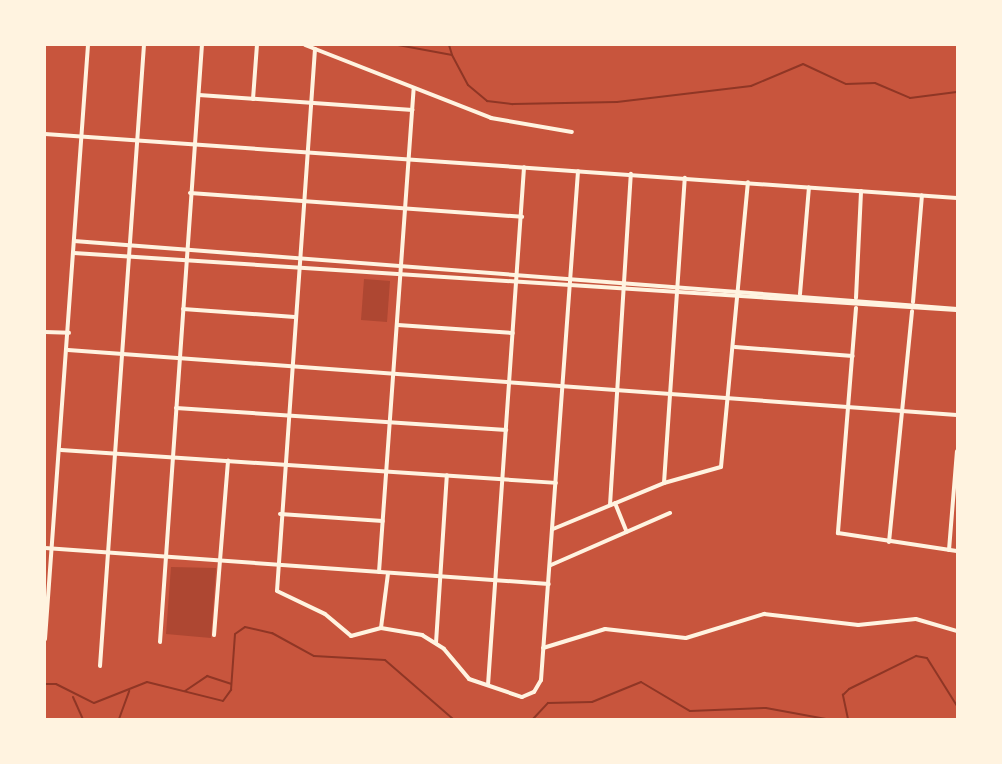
<!DOCTYPE html>
<style>
body{margin:0}
#map{position:relative;width:1002px;height:764px;overflow:hidden;background:#c8553d;font-family:"PT Sans",sans-serif}
div>[style]{position:absolute}
[style*='--x']{left:calc(var(--x)*1px);top:calc(var(--y)*1px);width:calc(var(--w)*1px);rotate:calc(var(--a)*1deg)}
.green>*{inset:0;background:#ae4732}
.stream>*{height:2px;margin:-1px;padding:0 1px;transform-origin:1px;border-radius:1px;background:#8f3625}
.minor>*{height:4px;margin:-2px;padding:0 2px;transform-origin:2px;border-radius:2px;background:#fff3e0}
span{translate:-50% -50%;white-space:nowrap;text-align:center;line-height:1.15;-webkit-text-stroke:6px #fff3e0;paint-order:stroke}
.frame{position:absolute;inset:0;border:46px solid #fff3e0;pointer-events:none}
</style>
<div id="map">
<div class="green">
<div style="clip-path:polygon(364px 279px,390px 281px,387px 322px,361px 320px)"></div>
<div style="clip-path:polygon(171px 567px,216px 568px,211px 638px,166px 634px)"></div>
</div>
<div class="stream">
<div style="--x:398;--y:45;--w:55;--a:10.5"></div>
<div style="--x:452;--y:55;--w:34;--a:62"></div>
<div style="--x:468;--y:85;--w:25;--a:40"></div>
<div style="--x:487;--y:101;--w:26;--a:7"></div>
<div style="--x:513;--y:104;--w:104;--a:-1.1"></div>
<div style="--x:617;--y:102;--w:135;--a:-6.8"></div>
<div style="--x:751;--y:86;--w:56;--a:-22.9"></div>
<div style="--x:803;--y:64;--w:47;--a:24.9"></div>
<div style="--x:846;--y:84;--w:29;--a:-2"></div>
<div style="--x:875;--y:83;--w:38;--a:23"></div>
<div style="--x:910;--y:98;--w:47;--a:-7.3"></div>
<div style="--x:449;--y:45;--w:10;--a:73"></div>
<div style="--x:45;--y:684;--w:11;--a:0"></div>
<div style="--x:56;--y:684;--w:42;--a:26.6"></div>
<div style="--x:94;--y:703;--w:57;--a:-21.6"></div>
<div style="--x:147;--y:682;--w:78;--a:14"></div>
<div style="--x:223;--y:701;--w:14;--a:-54"></div>
<div style="--x:231;--y:690;--w:56;--a:-85.9"></div>
<div style="--x:235;--y:634;--w:12;--a:-35"></div>
<div style="--x:245;--y:627;--w:28;--a:13"></div>
<div style="--x:272;--y:633;--w:48;--a:28.7"></div>
<div style="--x:314;--y:656;--w:71;--a:3.2"></div>
<div style="--x:385;--y:660;--w:90;--a:40.9"></div>
<div style="--x:185;--y:691;--w:27;--a:-34"></div>
<div style="--x:207;--y:676;--w:25;--a:18"></div>
<div style="--x:73;--y:697;--w:24;--a:66"></div>
<div style="--x:119;--y:719;--w:30;--a:-70"></div>
<div style="--x:533;--y:719;--w:22;--a:-47"></div>
<div style="--x:548;--y:703;--w:44;--a:-1.3"></div>
<div style="--x:592;--y:702;--w:53;--a:-22.2"></div>
<div style="--x:641;--y:682;--w:57;--a:30.6"></div>
<div style="--x:690;--y:711;--w:76;--a:-2.3"></div>
<div style="--x:766;--y:708;--w:61;--a:10.4"></div>
<div style="--x:848;--y:719;--w:25;--a:-102"></div>
<div style="--x:843;--y:695;--w:8;--a:-45"></div>
<div style="--x:849;--y:689;--w:75;--a:-26.2"></div>
<div style="--x:916;--y:656;--w:11;--a:10"></div>
<div style="--x:927;--y:658;--w:57;--a:58"></div>
</div>
<div class="minor">
<div style="--x:305;--y:45;--w:200;--a:21.4"></div>
<div style="--x:491;--y:118;--w:82;--a:9.8"></div>
<div style="--x:315;--y:49;--w:543;--a:94.01"></div>
<div style="--x:277;--y:591;--w:53;--a:25.6"></div>
<div style="--x:325;--y:614;--w:34;--a:40"></div>
<div style="--x:351;--y:636;--w:31;--a:-15"></div>
<div style="--x:381;--y:628;--w:42;--a:9.7"></div>
<div style="--x:422;--y:635;--w:26;--a:32"></div>
<div style="--x:444;--y:649;--w:39;--a:50"></div>
<div style="--x:469;--y:679;--w:56;--a:18.8"></div>
<div style="--x:522;--y:697;--w:13;--a:-23"></div>
<div style="--x:534;--y:692;--w:14;--a:-60"></div>
<div style="--x:541;--y:680;--w:510;--a:-85.84"></div>
<div style="--x:199;--y:95;--w:214;--a:4"></div>
<div style="--x:253;--y:99;--w:54;--a:-85.8"></div>
<div style="--x:45;--y:134;--w:914;--a:4.01"></div>
<div style="--x:190;--y:193;--w:333;--a:4.1"></div>
<div style="--x:74;--y:241;--w:886;--a:4.4"></div>
<div style="--x:74;--y:253;--w:884;--a:3.7"></div>
<div style="--x:800;--y:294;--w:107;--a:-85.2"></div>
<div style="--x:856;--y:298;--w:107;--a:-87.3"></div>
<div style="--x:913;--y:302;--w:107;--a:-85.2"></div>
<div style="--x:856;--y:308;--w:226;--a:94.6"></div>
<div style="--x:838;--y:533;--w:120;--a:8.6"></div>
<div style="--x:183;--y:309;--w:112;--a:4.1"></div>
<div style="--x:398;--y:325;--w:115;--a:4"></div>
<div style="--x:45;--y:332;--w:24;--a:2"></div>
<div style="--x:735;--y:347;--w:118;--a:4.4"></div>
<div style="--x:68;--y:350;--w:891;--a:4.18"></div>
<div style="--x:176;--y:408;--w:331;--a:3.8"></div>
<div style="--x:61;--y:450;--w:496;--a:3.8"></div>
<div style="--x:664;--y:483;--w:306;--a:-86.1"></div>
<div style="--x:615;--y:503;--w:31;--a:68"></div>
<div style="--x:610;--y:505;--w:332;--a:-86.4"></div>
<div style="--x:280;--y:514;--w:103;--a:3.9"></div>
<div style="--x:553;--y:529;--w:120;--a:-22.5"></div>
<div style="--x:664;--y:483;--w:59;--a:-15.7"></div>
<div style="--x:721;--y:467;--w:286;--a:-84.6"></div>
<div style="--x:889;--y:542;--w:232;--a:-84.3"></div>
<div style="--x:45;--y:548;--w:505;--a:4.09"></div>
<div style="--x:949;--y:550;--w:99;--a:-85.4"></div>
<div style="--x:551;--y:565;--w:130;--a:-23.6"></div>
<div style="--x:379;--y:572;--w:485;--a:-85.9"></div>
<div style="--x:381;--y:628;--w:55;--a:-82.7"></div>
<div style="--x:214;--y:635;--w:175;--a:-85.4"></div>
<div style="--x:45;--y:639;--w:596;--a:-85.86"></div>
<div style="--x:160;--y:642;--w:598;--a:-85.98"></div>
<div style="--x:436;--y:643;--w:168;--a:-86.3"></div>
<div style="--x:543;--y:648;--w:65;--a:-17"></div>
<div style="--x:605;--y:629;--w:81;--a:6.3"></div>
<div style="--x:686;--y:638;--w:82;--a:-17.1"></div>
<div style="--x:764;--y:614;--w:95;--a:6.7"></div>
<div style="--x:858;--y:625;--w:58;--a:-5.9"></div>
<div style="--x:916;--y:619;--w:43;--a:16.3"></div>
<div style="--x:100;--y:666;--w:623;--a:-85.95"></div>
<div style="--x:488;--y:685;--w:519;--a:-86.02"></div>
</div>
<div class="frame"></div>
</div>
